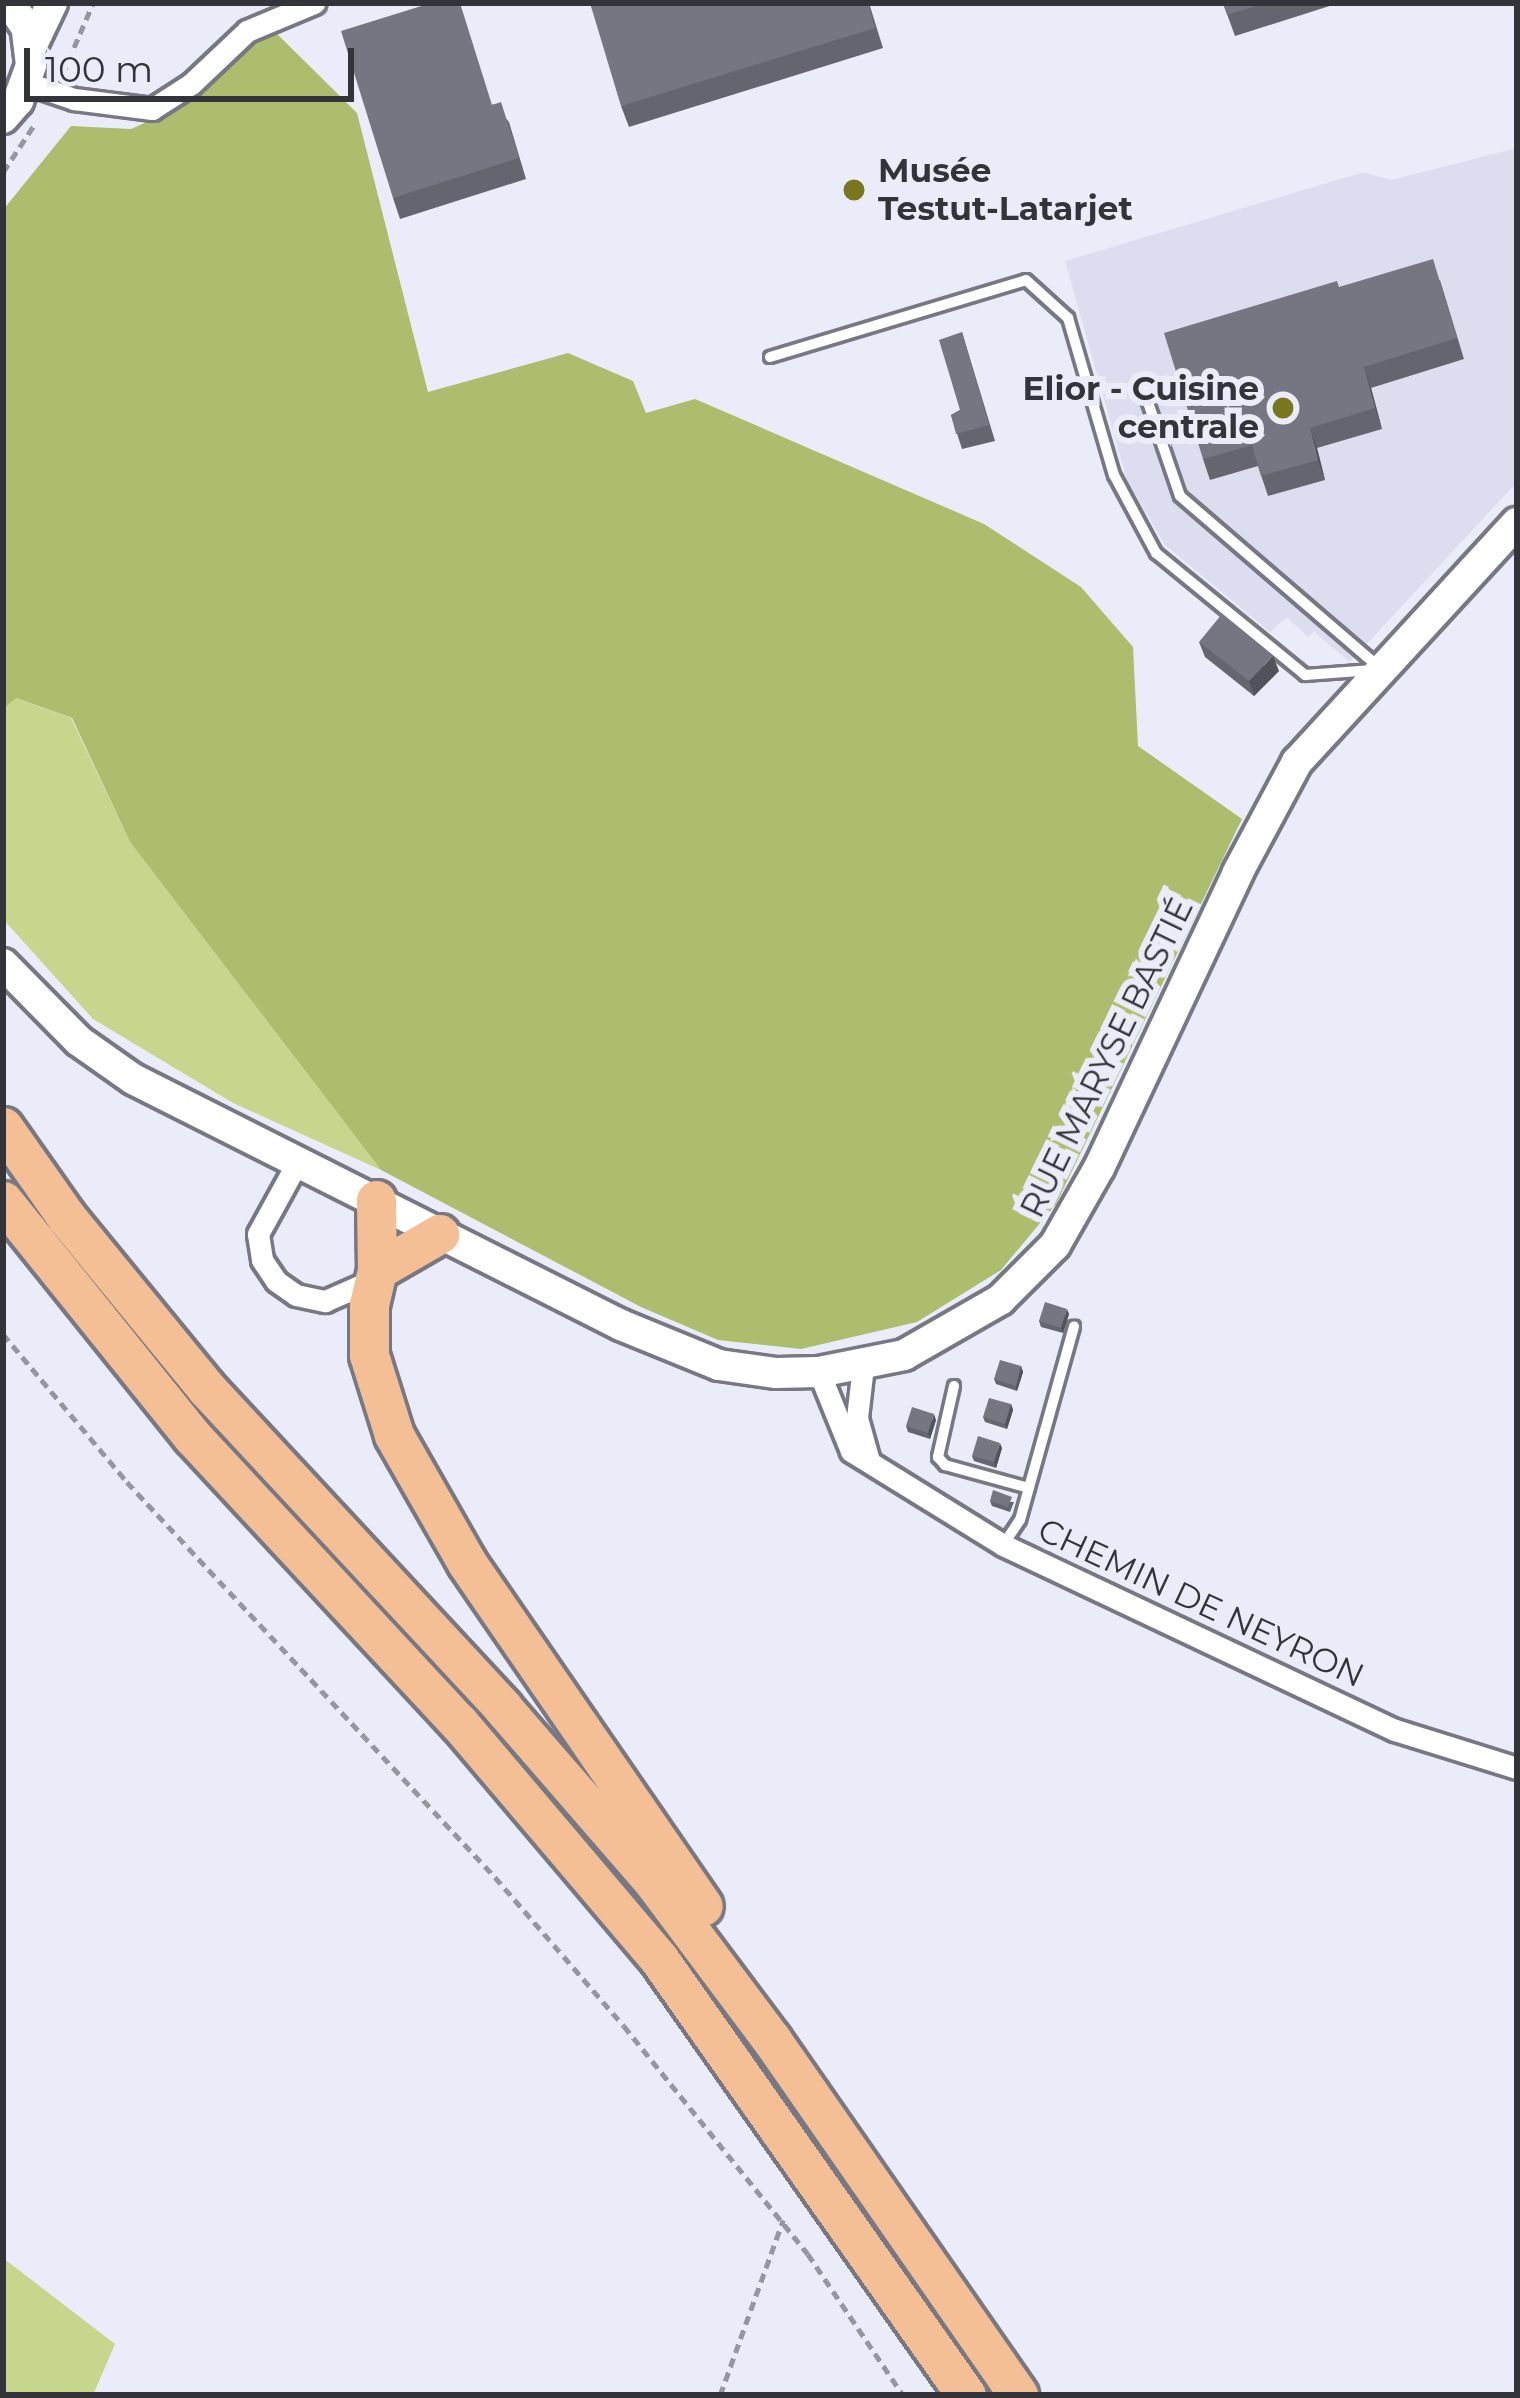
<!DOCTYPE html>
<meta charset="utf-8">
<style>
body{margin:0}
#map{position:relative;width:1520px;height:2398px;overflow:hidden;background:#ebecf9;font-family:Montserrat,sans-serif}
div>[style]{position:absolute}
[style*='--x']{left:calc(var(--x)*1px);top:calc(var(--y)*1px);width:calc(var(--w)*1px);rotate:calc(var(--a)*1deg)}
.built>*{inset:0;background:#dcdef0}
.green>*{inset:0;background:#c6d68c}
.forest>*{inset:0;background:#adbd6e}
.path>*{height:4.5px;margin-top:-2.25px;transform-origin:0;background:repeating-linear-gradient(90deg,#95969f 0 9px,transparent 0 15px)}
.roads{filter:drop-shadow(3px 0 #777883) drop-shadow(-3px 0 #777883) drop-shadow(0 3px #777883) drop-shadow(0 -3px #777883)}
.service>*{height:10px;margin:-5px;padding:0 5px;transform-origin:5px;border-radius:5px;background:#fff}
.minor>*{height:21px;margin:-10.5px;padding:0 10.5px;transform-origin:10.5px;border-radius:10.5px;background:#fff}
.secondary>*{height:30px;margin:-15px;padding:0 15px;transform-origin:15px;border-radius:15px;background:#fff}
.motorway>*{height:39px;margin:-19.5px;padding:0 19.5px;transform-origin:19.5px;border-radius:19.5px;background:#f4bf95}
.wall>*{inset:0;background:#65656f}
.shaded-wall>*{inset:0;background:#52535a}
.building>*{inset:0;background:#757681}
.dots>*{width:33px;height:33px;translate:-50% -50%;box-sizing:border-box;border:6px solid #ebecf9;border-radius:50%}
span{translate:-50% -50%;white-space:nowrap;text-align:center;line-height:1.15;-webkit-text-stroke:12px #ebecf9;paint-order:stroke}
.poi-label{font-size:33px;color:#333439;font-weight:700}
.left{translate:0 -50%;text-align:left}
.right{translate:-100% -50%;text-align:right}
.street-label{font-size:33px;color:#333439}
.frame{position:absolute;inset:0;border:6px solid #333439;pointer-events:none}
.scale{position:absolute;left:24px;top:48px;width:330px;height:54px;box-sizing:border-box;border:6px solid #333439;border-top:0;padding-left:15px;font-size:36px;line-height:42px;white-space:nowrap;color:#333439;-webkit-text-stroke:9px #ebecf9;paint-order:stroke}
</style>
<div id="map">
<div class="built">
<div style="clip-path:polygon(1517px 148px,1517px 482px,1350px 662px,1314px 632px,1308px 637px,1287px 617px,1270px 632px,1165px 545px,1127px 480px,1065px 261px,1364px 172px,1391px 180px)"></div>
</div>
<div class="green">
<div style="clip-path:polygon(15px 698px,71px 718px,130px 842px,381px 1170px,233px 1103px,93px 1019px,3px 919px,3px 709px)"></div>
<div style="clip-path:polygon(3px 2258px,115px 2344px,93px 2395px,3px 2395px)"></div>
</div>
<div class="forest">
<div style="clip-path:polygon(264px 21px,357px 113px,428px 392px,568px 353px,633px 381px,646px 413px,695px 399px,984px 524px,1081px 587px,1133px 647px,1138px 746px,1242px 819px,1056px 1204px,1001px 1270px,917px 1322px,801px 1349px,718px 1340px,641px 1307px,381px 1170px,130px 842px,72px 718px,16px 698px,3px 709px,3px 210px,71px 126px,131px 129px,174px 110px)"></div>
</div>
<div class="path">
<div style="--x:62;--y:75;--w:78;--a:-66.7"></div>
<div style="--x:3;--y:172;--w:60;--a:-56.6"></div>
<div style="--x:3;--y:1334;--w:193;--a:50"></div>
<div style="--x:127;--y:1482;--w:540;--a:47.03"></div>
<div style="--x:495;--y:1877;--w:197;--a:49.1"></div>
<div style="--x:624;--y:2026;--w:293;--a:51.1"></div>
<div style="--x:808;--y:2254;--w:170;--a:56"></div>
<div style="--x:720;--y:2395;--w:186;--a:-70.2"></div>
</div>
<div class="roads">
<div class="service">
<div style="--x:770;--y:357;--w:267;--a:-16.7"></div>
<div style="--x:1026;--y:280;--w:57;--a:42.1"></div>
<div style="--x:1068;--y:318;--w:164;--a:73.7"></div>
<div style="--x:1114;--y:475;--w:89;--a:61.7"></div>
<div style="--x:1156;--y:553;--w:193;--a:39.3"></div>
<div style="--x:1305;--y:675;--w:68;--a:-4.2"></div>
<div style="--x:1141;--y:382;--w:120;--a:71.1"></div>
<div style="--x:1180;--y:496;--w:264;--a:40.7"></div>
<div style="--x:954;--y:1386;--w:73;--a:102.7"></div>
<div style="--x:938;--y:1457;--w:11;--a:49"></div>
<div style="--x:945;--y:1465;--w:87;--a:15.3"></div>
<div style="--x:1003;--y:1545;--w:30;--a:-56"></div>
<div style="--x:1020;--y:1520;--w:201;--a:-74.4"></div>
</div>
<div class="minor">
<div style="--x:27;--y:83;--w:50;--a:18.8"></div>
<div style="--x:74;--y:99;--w:79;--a:7.3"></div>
<div style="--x:152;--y:109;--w:46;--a:-32.7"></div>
<div style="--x:191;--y:84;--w:77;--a:-43.4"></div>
<div style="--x:247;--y:31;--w:73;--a:-22.7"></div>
<div style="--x:297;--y:1163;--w:81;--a:118.8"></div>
<div style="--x:258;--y:1234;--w:26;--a:81"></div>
<div style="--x:262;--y:1260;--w:25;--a:56"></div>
<div style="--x:276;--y:1281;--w:24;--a:35"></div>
<div style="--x:296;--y:1295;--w:30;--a:12"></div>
<div style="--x:325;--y:1301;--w:52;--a:-23.6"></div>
<div style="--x:863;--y:1366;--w:52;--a:96.6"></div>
<div style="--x:857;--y:1418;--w:45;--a:74.4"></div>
<div style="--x:819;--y:1372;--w:85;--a:67.9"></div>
<div style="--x:851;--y:1451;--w:179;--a:31.7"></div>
<div style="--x:1003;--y:1545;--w:433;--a:25.3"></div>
<div style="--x:1395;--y:1730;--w:128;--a:17.3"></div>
</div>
<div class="secondary">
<div style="--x:31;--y:47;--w:49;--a:-64.5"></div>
<div style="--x:3;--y:118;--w:23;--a:-49"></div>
<div style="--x:18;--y:101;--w:38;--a:-70"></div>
<div style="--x:31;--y:65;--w:38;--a:-97"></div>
<div style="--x:26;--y:27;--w:29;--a:-124"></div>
<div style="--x:3;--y:964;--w:108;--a:45.4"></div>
<div style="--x:79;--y:1041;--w:66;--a:35.1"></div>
<div style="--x:133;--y:1079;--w:546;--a:26.75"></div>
<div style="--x:621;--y:1325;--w:106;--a:22.2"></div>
<div style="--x:719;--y:1365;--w:58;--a:8"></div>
<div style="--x:776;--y:1373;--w:43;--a:-1.3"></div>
<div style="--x:819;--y:1372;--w:87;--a:-11.3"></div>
<div style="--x:904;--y:1355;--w:111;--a:-29.8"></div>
<div style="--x:1000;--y:1300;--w:78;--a:-45"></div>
<div style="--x:1055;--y:1245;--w:89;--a:-60.3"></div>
<div style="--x:1099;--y:1168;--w:327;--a:-64.8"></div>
<div style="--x:1238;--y:872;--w:125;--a:-61.8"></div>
<div style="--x:1297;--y:762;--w:325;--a:-47.4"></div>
</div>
<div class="motorway">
<div style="--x:3;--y:1127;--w:111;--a:54.9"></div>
<div style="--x:67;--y:1218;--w:221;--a:50.7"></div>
<div style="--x:207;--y:1389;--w:434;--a:47.1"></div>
<div style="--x:502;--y:1707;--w:229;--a:49.1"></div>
<div style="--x:652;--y:1880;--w:199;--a:53.2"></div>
<div style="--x:771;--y:2039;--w:433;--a:55.2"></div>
<div style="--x:376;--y:1200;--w:70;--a:89.2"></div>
<div style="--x:377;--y:1270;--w:36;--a:103"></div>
<div style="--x:369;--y:1305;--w:50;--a:90"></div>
<div style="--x:369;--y:1355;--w:84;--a:72.6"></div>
<div style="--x:394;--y:1435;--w:147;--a:60.3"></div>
<div style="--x:467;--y:1563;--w:416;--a:55.5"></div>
<div style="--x:3;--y:1201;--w:302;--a:51.2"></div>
<div style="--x:192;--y:1436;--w:392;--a:47.1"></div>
<div style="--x:459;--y:1723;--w:309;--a:49.7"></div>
<div style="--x:659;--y:1959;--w:533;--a:54.85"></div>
<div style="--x:377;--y:1270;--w:72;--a:-30.1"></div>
</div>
</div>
<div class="wall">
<div style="clip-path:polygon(869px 3px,883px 48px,629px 127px,621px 106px)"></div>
<div style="clip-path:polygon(1223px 3px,1339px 3px,1235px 36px)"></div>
<div style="clip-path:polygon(493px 104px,509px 122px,526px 179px,400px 219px,393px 198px)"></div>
<div style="clip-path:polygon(1440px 280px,1464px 359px,1371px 388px,1382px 429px,1317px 448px,1325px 480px,1268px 496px,1258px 466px,1210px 480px,1203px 459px,1339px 287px)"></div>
<div style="clip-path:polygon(962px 332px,995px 441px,962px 449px,951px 415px,960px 410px)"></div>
<div style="clip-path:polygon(1199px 642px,1279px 671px,1254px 696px,1205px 657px)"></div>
<div style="clip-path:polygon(1069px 1314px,1063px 1333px,1041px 1327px,1039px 1321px)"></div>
<div style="clip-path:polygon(1021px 1366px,1023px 1372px,1017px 1391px,996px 1384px,994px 1379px)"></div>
<div style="clip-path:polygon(1011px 1404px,1013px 1410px,1007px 1429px,985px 1422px,983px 1417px)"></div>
<div style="clip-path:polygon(936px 1420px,930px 1439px,908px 1432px,906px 1426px)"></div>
<div style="clip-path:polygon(1002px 1448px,996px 1468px,974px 1461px,972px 1456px)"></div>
<div style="clip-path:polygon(990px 1501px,1014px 1502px,1010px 1512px,992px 1506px)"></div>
</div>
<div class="shaded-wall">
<div style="clip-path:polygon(1364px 367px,1371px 388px,1382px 429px,1375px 408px)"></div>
<div style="clip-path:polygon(1310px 428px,1317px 448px,1325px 480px,1318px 460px)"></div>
<div style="clip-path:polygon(1273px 656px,1279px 671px,1254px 696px,1249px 681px)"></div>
<div style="clip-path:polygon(1067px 1309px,1069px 1314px,1063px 1333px,1061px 1328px)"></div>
<div style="clip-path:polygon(1021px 1366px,1023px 1372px,1017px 1391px,1016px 1386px)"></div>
<div style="clip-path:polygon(1011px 1404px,1013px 1410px,1007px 1429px,1005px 1424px)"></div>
<div style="clip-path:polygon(934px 1414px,936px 1420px,930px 1439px,928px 1433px)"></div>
<div style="clip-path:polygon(1000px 1443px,1002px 1448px,996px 1468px,994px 1462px)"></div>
</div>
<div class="building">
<div style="clip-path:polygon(431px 3px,460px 3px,492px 105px,501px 102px,519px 158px,393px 198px,341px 31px)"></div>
<div style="clip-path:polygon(590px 3px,868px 3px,875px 28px,621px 106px)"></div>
<div style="clip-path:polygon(1223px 3px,1266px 3px,1227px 15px)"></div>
<div style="clip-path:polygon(1433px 259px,1457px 338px,1364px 367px,1375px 408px,1310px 428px,1318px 460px,1261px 476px,1252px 445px,1203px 459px,1164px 333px,1337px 281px,1339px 287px)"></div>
<div style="clip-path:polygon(962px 332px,989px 425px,956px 434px,951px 415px,960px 410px,939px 340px)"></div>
<div style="clip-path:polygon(1222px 614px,1273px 656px,1249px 681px,1199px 642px)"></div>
<div style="clip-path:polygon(1045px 1302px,1067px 1309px,1061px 1328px,1039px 1321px)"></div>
<div style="clip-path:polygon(1000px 1360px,1021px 1366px,1016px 1386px,994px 1379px)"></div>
<div style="clip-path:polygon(989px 1398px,1011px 1404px,1005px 1424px,983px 1417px)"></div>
<div style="clip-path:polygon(912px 1407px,934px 1414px,928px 1433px,906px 1426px)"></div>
<div style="clip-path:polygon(978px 1436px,1000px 1443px,994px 1462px,972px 1456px)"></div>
<div style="clip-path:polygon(993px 1490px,1012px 1497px,1008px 1507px,990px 1501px)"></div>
</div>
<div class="dots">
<div style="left:854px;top:190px;background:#77781e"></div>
<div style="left:1283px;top:408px;background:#77781e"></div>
</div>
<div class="poi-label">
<span class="left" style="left:878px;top:190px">Musée<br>Testut-Latarjet</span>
<span class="right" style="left:1259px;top:408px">Elior - Cuisine<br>centrale</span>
</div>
<div class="street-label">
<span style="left:1107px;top:1058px;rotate:-64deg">RUE MARYSE BASTIÉ</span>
<span style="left:1201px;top:1603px;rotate:25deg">CHEMIN DE NEYRON</span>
</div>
<div class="frame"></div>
<div class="scale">100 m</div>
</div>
